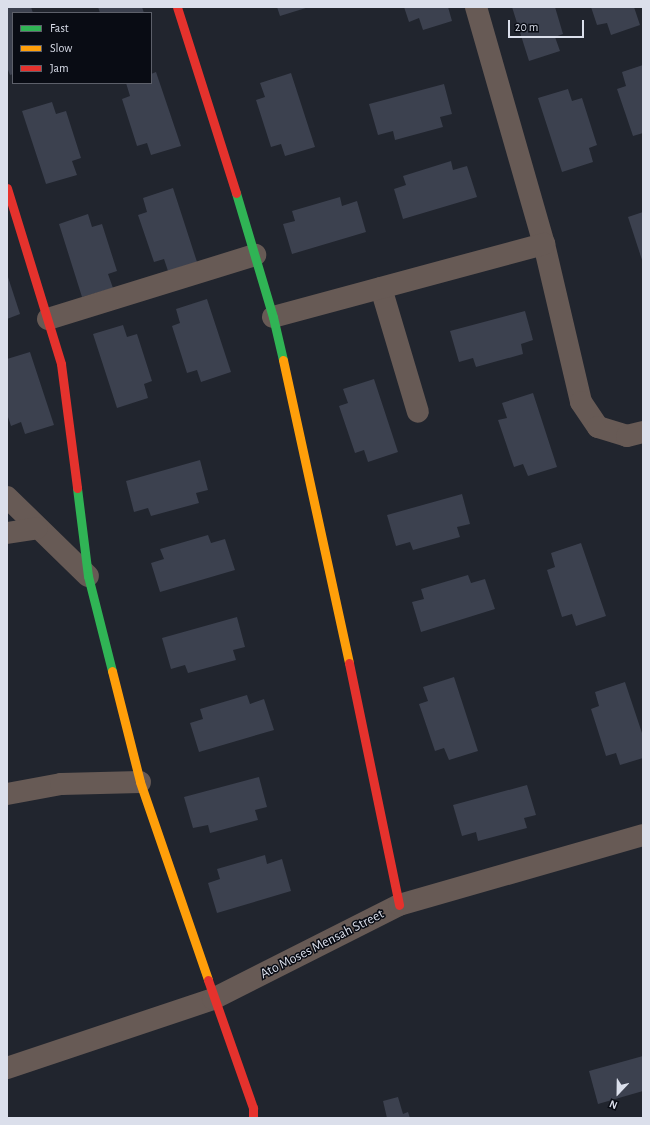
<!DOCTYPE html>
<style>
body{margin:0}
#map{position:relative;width:650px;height:1125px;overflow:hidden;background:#21252e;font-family:"Alegreya Sans",sans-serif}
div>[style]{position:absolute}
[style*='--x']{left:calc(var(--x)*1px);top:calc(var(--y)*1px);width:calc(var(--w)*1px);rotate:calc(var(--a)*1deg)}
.building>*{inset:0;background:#3c414f}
.street>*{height:22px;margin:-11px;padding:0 11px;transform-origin:11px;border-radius:11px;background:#675a55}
.fast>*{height:9px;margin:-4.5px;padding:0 4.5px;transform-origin:4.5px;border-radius:4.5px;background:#30b455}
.slow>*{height:9px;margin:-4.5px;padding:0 4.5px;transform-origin:4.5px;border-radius:4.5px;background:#ff9f0a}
.jam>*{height:9px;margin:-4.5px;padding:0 4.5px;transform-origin:4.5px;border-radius:4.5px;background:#e5322d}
span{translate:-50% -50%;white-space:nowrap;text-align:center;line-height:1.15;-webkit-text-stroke:3px #090c14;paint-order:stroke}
.street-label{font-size:14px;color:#dbdfeb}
.frame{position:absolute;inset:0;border:8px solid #dbdfeb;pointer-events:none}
.legend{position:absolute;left:12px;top:12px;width:140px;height:72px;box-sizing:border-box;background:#090c14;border:1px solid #5d606a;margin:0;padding:5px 7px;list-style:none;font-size:12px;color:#dbdfeb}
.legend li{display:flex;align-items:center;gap:8px;height:20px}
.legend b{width:20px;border:1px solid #5d606a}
.north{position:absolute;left:598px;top:1073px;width:40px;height:40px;-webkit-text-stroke:3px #090c14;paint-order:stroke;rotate:202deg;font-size:11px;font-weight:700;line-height:16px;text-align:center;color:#dbdfeb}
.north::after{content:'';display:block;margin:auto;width:14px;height:18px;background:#dbdfeb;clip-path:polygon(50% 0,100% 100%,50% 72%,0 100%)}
.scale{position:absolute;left:508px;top:20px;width:76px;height:18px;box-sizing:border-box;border:2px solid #dbdfeb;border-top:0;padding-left:5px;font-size:12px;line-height:14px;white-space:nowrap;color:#dbdfeb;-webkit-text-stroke:3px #090c14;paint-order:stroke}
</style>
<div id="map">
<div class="building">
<div style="clip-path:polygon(7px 7px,31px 7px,33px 13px,13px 13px,13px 74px,10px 75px,7px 67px)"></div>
<div style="clip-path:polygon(98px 7px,142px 7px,144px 13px,100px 13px)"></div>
<div style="clip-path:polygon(277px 7px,309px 7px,280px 16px)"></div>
<div style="clip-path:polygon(404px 7px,448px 7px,452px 21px,423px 30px,419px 18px,409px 22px)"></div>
<div style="clip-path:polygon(512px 7px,555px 7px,563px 34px,555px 37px,560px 51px,529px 61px)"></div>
<div style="clip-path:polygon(591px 7px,634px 7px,640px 25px,611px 35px,607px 23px,597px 25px)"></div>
<div style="clip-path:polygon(643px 65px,643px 133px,633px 136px,617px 89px,626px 86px,622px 72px)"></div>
<div style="clip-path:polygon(156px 72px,181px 146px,151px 155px,147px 143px,137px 146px,122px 99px,130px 96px,126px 83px,151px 83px,151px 74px)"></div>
<div style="clip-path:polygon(291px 73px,315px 147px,285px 156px,281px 144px,271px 147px,256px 100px,265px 97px,260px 83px)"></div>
<div style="clip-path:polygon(444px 84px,452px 114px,440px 117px,443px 127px,395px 140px,393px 131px,378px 135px,369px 104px)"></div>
<div style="clip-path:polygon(568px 89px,572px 101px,582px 98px,597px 145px,589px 148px,593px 162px,562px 172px,538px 98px)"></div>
<div style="clip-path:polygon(52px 102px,56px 114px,66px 111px,81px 158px,72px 161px,77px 175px,46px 184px,22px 111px)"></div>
<div style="clip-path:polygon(451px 161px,453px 170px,467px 166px,477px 197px,403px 219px,394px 189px,406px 185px,403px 176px)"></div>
<div style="clip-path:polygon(173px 188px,197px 262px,168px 271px,164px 259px,154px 262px,138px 215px,147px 212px,143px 198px)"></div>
<div style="clip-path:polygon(340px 197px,342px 206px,357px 201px,366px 232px,292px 254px,283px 224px,295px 221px,292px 211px)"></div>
<div style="clip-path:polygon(643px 212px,643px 263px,628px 217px)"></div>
<div style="clip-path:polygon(88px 214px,92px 227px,102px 224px,117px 271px,108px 274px,113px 288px,82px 297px,59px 224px)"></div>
<div style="clip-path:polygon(7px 274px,20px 314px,7px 319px)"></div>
<div style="clip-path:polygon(207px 299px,231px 372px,201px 382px,197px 370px,187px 373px,172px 326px,180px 323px,176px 309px)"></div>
<div style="clip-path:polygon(525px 311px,533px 340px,521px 344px,523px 354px,476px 367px,473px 358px,459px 362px,450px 331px)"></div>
<div style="clip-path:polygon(123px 325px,127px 337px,137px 334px,152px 381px,144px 384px,148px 398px,117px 408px,93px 334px)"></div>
<div style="clip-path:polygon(30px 352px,54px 425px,25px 434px,21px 422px,11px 426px,7px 414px,7px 359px)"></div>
<div style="clip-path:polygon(374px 379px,398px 452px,368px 462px,364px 450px,355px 453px,339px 406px,348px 403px,343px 389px)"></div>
<div style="clip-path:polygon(533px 393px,557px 467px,528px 476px,523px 464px,514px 467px,498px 420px,507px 418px,502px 403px)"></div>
<div style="clip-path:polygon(200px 460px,208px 490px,196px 493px,199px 503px,151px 516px,148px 508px,134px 512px,126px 481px)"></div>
<div style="clip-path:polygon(462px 494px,470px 524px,457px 527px,460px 537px,413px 550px,410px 542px,396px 546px,387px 515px)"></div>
<div style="clip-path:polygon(208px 535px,211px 543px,225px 539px,235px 570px,160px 592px,151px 563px,164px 559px,160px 549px)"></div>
<div style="clip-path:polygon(581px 543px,606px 616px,576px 626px,572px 614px,562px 617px,547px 570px,555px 567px,551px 553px)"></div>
<div style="clip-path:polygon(468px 575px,471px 583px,485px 579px,495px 609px,421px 632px,412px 602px,424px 599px,421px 589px)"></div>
<div style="clip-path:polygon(237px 617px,245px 647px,233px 650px,236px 660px,188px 673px,185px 665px,171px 669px,162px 638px)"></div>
<div style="clip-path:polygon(454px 677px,478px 751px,449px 760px,444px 748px,435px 751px,419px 704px,428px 701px,423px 687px)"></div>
<div style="clip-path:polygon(625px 682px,643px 736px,643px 758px,620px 765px,616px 753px,606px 756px,591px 709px,599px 706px,595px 692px)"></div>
<div style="clip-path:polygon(247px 695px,250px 704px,264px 699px,274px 730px,199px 752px,190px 723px,203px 719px,200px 709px)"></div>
<div style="clip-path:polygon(259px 777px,267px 807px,255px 810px,258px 820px,210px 833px,208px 825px,193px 828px,184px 797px)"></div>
<div style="clip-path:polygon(527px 785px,536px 815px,524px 818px,527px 828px,478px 841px,476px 832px,462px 836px,453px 805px)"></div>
<div style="clip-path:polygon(265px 855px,267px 864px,282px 859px,291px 891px,217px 913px,208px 883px,220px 879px,217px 869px)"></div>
<div style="clip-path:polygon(643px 1056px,643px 1091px,598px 1104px,589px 1071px)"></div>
<div style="clip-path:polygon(398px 1097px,403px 1114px,408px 1112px,410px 1118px,387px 1118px,383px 1101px)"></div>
</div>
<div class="street">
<div style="--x:476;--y:7;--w:247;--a:74"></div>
<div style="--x:544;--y:244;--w:162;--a:76.8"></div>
<div style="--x:581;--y:402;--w:30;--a:56"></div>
<div style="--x:598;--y:427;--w:30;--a:17"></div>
<div style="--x:627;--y:436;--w:16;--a:-14"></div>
<div style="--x:381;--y:288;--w:129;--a:73.4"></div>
<div style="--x:273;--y:317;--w:281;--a:-15.1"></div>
<div style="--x:48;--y:319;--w:217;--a:-17.2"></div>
<div style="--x:7;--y:497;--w:113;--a:44.3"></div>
<div style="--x:7;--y:533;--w:30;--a:-9"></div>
<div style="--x:7;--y:794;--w:55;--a:-10.5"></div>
<div style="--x:61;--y:784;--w:79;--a:-1.5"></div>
<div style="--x:7;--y:1068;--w:217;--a:-18.5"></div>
<div style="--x:213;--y:999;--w:208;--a:-26.8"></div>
<div style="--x:399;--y:905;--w:254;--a:-16"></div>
</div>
<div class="fast">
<div style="--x:236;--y:193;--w:129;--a:73.4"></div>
<div style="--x:273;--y:317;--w:44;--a:76.9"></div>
<div style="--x:77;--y:488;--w:89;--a:82.9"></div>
<div style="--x:88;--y:576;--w:98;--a:75.8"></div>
</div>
<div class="slow">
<div style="--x:283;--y:360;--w:310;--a:77.7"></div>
<div style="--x:112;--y:671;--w:114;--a:75.8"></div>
<div style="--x:140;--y:782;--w:209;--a:71"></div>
</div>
<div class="jam">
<div style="--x:177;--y:7;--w:195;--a:72.4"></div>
<div style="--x:7;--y:188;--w:184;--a:72.9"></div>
<div style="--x:61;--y:364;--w:125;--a:82.6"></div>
<div style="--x:349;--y:663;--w:247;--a:78.3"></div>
<div style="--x:208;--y:980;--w:136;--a:70.6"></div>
<div style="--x:253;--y:1108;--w:10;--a:90"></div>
</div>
<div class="street-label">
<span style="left:322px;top:944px;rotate:-27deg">Ato Moses Mensah Street</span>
</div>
<div class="frame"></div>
<ul class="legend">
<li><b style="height:5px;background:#30b455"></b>Fast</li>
<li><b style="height:5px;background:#ff9f0a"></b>Slow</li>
<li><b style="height:5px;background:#e5322d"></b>Jam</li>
</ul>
<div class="north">N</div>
<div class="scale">20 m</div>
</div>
